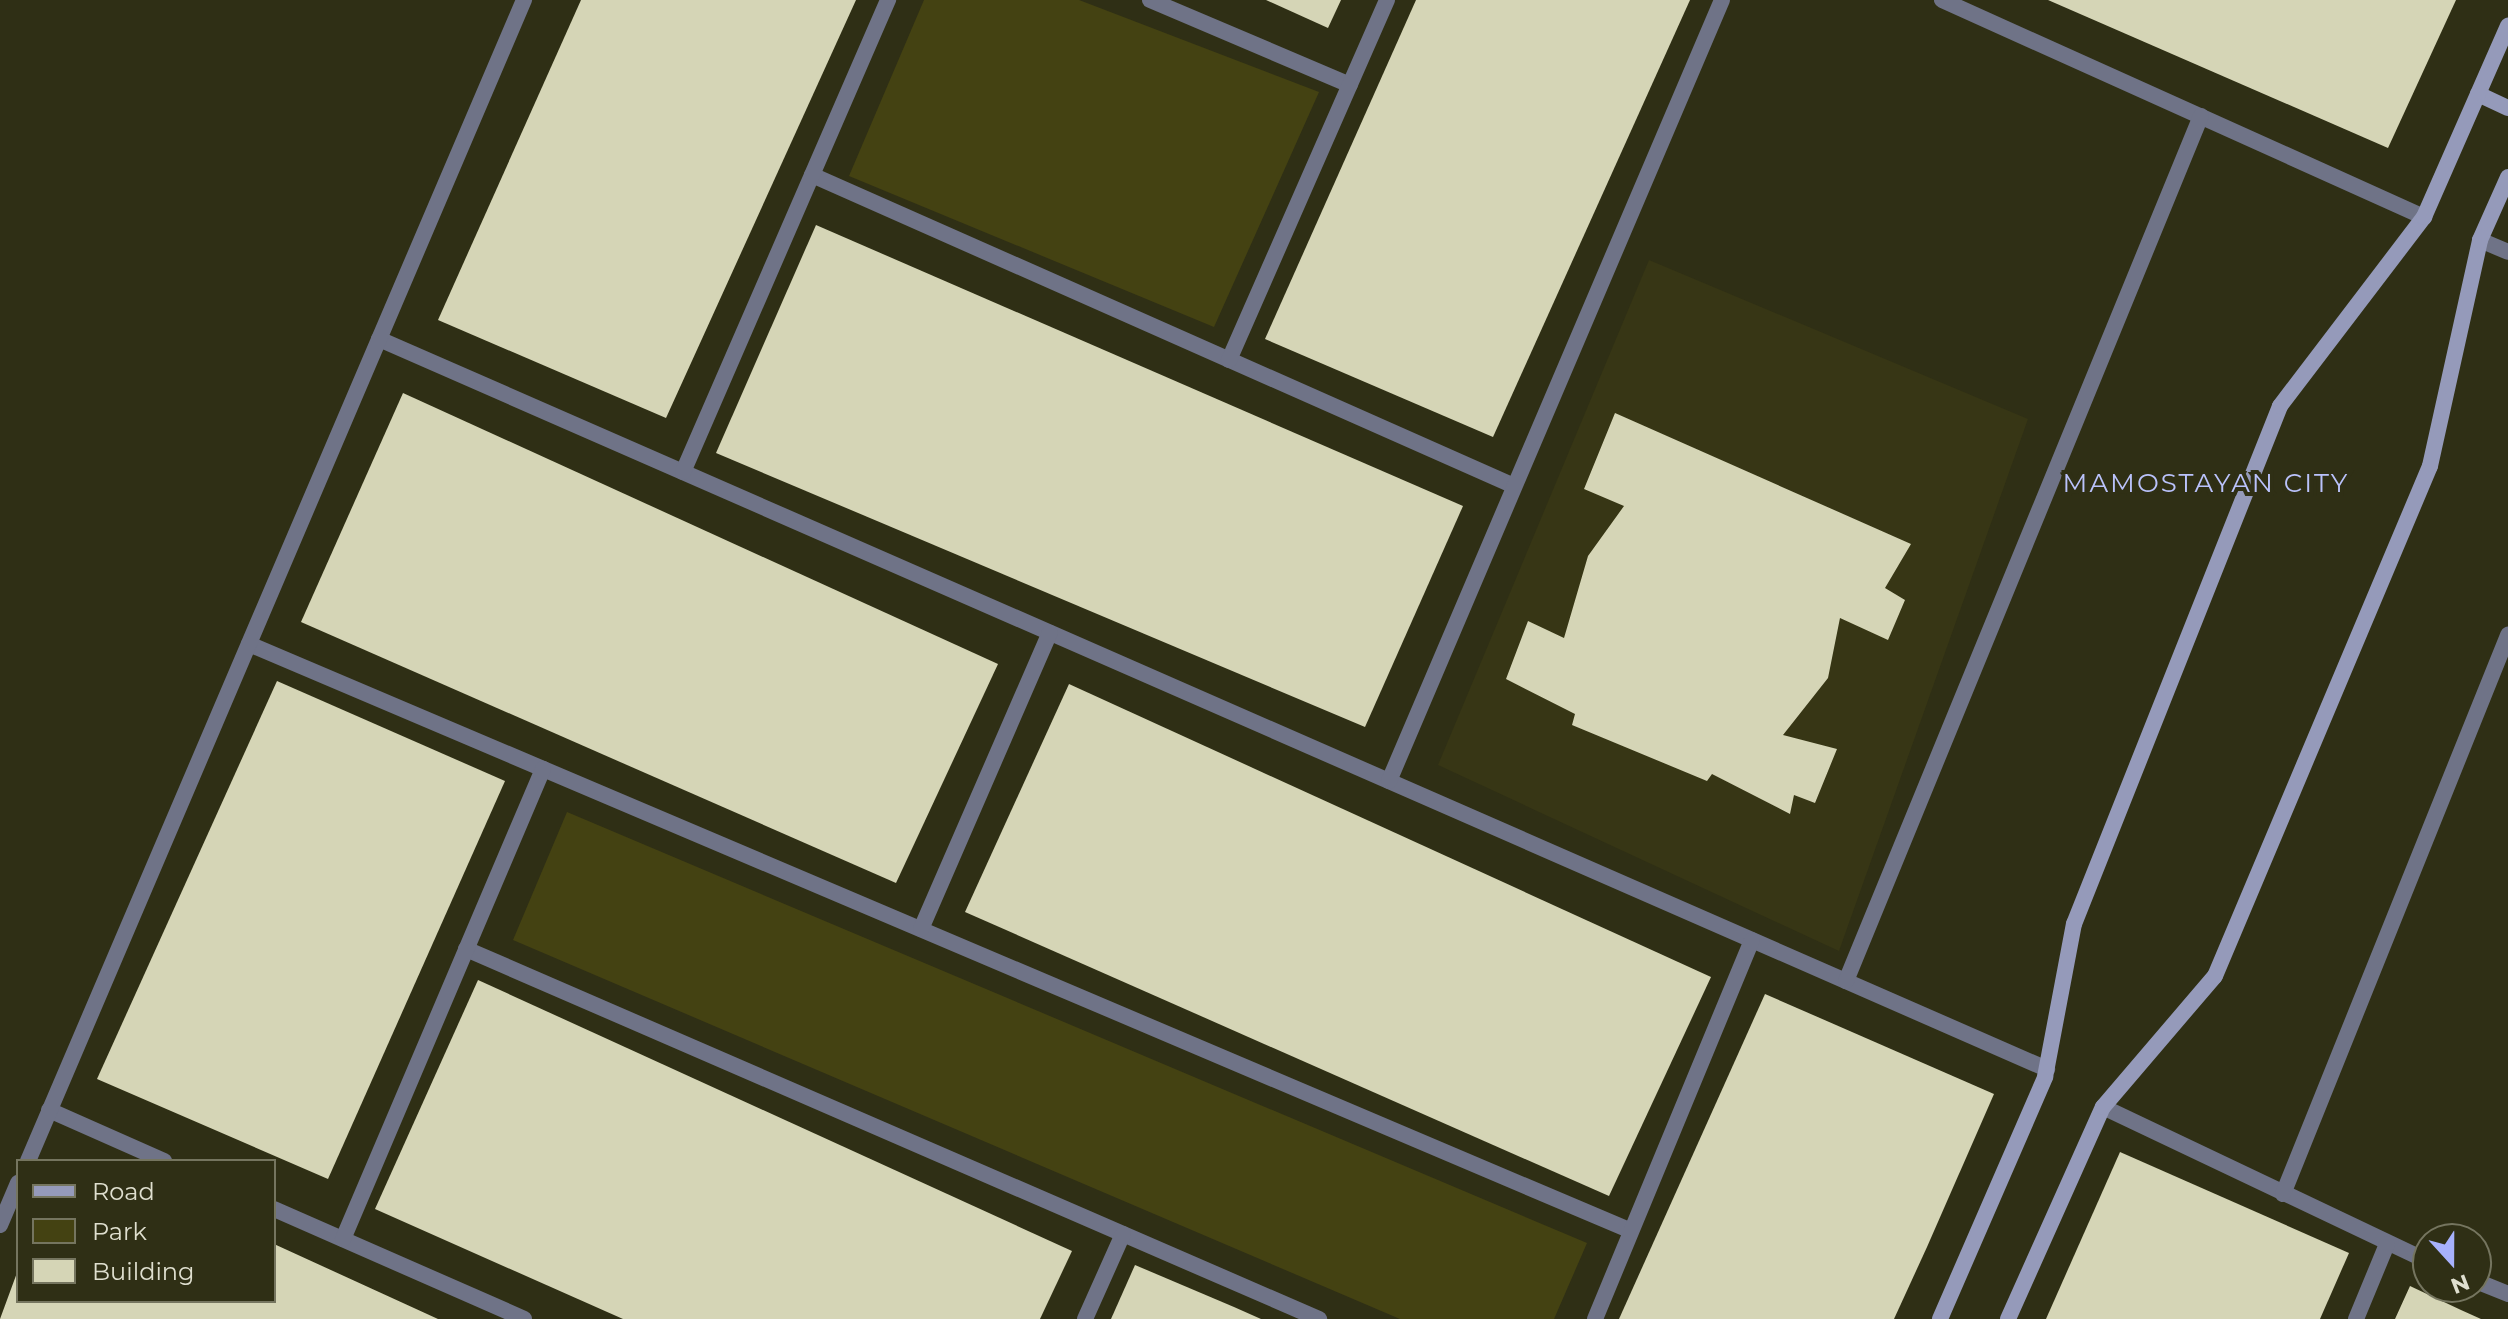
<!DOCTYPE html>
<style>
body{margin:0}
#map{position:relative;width:2508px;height:1319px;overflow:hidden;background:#2f2f15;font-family:Montserrat,sans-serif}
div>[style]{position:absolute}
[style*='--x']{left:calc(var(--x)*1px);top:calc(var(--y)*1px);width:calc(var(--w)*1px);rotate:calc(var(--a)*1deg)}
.built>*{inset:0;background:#373615}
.green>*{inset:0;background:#444212}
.building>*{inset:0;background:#d5d5b6}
.street>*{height:16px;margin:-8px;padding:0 8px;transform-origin:8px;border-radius:8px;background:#6f7387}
.secondary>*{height:16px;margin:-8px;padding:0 8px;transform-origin:8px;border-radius:8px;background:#959aba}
span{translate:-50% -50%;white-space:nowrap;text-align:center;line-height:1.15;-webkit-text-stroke:8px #2f2f15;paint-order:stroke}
.quarter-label{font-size:26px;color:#bac2fb;letter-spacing:2px}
.legend{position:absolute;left:16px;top:1159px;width:260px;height:144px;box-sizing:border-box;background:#2f2f15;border:2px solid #75755f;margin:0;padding:10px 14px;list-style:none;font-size:24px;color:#dfdfcf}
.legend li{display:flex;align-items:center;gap:16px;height:40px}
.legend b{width:40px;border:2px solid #75755f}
.north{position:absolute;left:2412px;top:1223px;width:80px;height:80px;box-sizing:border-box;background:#2f2f15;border:2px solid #75755f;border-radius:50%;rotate:159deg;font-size:22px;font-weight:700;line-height:32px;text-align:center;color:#dfdfcf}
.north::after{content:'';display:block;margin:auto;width:28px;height:36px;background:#a7b1fc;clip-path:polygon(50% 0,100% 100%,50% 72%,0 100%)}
</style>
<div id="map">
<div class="built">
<div style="clip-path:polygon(1649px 260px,2028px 419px,1839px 951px,1438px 765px)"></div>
</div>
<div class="green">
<div style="clip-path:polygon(924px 0,1079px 0,1319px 92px,1214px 327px,849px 176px)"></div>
<div style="clip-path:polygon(567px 812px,1587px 1243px,1554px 1319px,1400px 1319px,513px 940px)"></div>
</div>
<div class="building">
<div style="clip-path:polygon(581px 0,856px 0,666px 418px,438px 320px)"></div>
<div style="clip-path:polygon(1266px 0,1341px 0,1328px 28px)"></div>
<div style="clip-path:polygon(1416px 0,1690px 0,1493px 437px,1265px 339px)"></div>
<div style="clip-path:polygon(2048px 0,2456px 0,2388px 148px)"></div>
<div style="clip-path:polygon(816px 225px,1463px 506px,1365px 727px,716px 453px)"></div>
<div style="clip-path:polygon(403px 393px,998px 664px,896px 883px,301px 622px)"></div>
<div style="clip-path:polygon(1615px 413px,1911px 544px,1885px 588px,1905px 600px,1888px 640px,1840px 618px,1828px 678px,1783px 735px,1837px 749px,1815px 803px,1794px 795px,1790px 814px,1712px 774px,1707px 781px,1572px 725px,1575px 714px,1506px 679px,1528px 621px,1564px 638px,1588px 556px,1624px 506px,1584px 489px)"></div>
<div style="clip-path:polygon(277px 681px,505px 781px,328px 1179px,97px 1079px)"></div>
<div style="clip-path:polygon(1069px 684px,1711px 977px,1609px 1196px,965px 912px)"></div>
<div style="clip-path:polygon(478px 980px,1072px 1251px,1040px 1319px,623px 1319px,375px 1209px)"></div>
<div style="clip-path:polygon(1765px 994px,1994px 1094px,1927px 1247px,1894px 1319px,1619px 1319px)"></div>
<div style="clip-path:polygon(2120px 1152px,2349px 1253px,2320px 1319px,2046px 1319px)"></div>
<div style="clip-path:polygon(274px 1244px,438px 1319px,0 1319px,18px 1270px,18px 1301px,274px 1301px)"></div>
<div style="clip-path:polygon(1135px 1265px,1234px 1307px,1261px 1319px,1111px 1319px)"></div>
<div style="clip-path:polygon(2410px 1286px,2461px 1310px,2481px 1319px,2395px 1319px)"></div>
</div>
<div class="street">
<div style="--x:1150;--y:0;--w:217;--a:23"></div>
<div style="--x:1942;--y:0;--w:529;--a:24.24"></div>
<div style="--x:812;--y:175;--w:768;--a:23.89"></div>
<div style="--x:2480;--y:240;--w:30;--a:23"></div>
<div style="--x:379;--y:339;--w:1821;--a:23.64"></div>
<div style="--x:1229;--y:360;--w:393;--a:-66.3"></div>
<div style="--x:683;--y:472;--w:515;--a:-66.52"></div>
<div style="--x:249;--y:644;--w:1501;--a:23.01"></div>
<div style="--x:1389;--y:781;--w:849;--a:-66.91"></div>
<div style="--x:921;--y:929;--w:323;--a:-66.5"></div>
<div style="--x:466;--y:949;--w:930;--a:23.45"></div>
<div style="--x:1846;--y:981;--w:935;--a:-67.69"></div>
<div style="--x:2103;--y:1107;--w:360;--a:25.4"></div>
<div style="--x:49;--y:1110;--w:126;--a:23.9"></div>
<div style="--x:28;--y:1161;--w:1263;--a:-66.87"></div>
<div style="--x:2283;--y:1194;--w:603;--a:-68.07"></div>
<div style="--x:274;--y:1209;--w:273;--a:23.7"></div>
<div style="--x:0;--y:1225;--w:46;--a:-66.8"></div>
<div style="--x:343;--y:1239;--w:511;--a:-66.95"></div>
<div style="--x:2476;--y:1281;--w:35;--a:22"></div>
<div style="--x:1085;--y:1319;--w:93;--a:-65.9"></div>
<div style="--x:1595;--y:1319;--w:410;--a:-67.5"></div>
<div style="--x:2356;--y:1319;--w:81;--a:-67.5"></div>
</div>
<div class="secondary">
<div style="--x:2478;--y:94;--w:33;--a:25"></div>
<div style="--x:1940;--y:1319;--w:264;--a:-66.5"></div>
<div style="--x:2045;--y:1077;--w:156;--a:-79.3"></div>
<div style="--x:2074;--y:924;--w:557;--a:-68.31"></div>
<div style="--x:2280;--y:406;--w:238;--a:-52.7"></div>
<div style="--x:2424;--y:217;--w:209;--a:-66.3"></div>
<div style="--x:2008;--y:1319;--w:232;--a:-65.9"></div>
<div style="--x:2103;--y:1107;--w:172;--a:-49.5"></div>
<div style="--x:2215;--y:976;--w:553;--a:-67.14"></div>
<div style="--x:2430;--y:466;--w:231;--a:-77.5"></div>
<div style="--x:2480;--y:240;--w:69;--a:-66"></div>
</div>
<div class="quarter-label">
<span style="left:2206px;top:484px">MAMOSTAYAN CITY</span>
</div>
<ul class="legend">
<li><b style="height:10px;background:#959aba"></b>Road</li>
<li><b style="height:22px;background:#444212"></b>Park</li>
<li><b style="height:22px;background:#d5d5b6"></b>Building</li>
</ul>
<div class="north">N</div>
</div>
